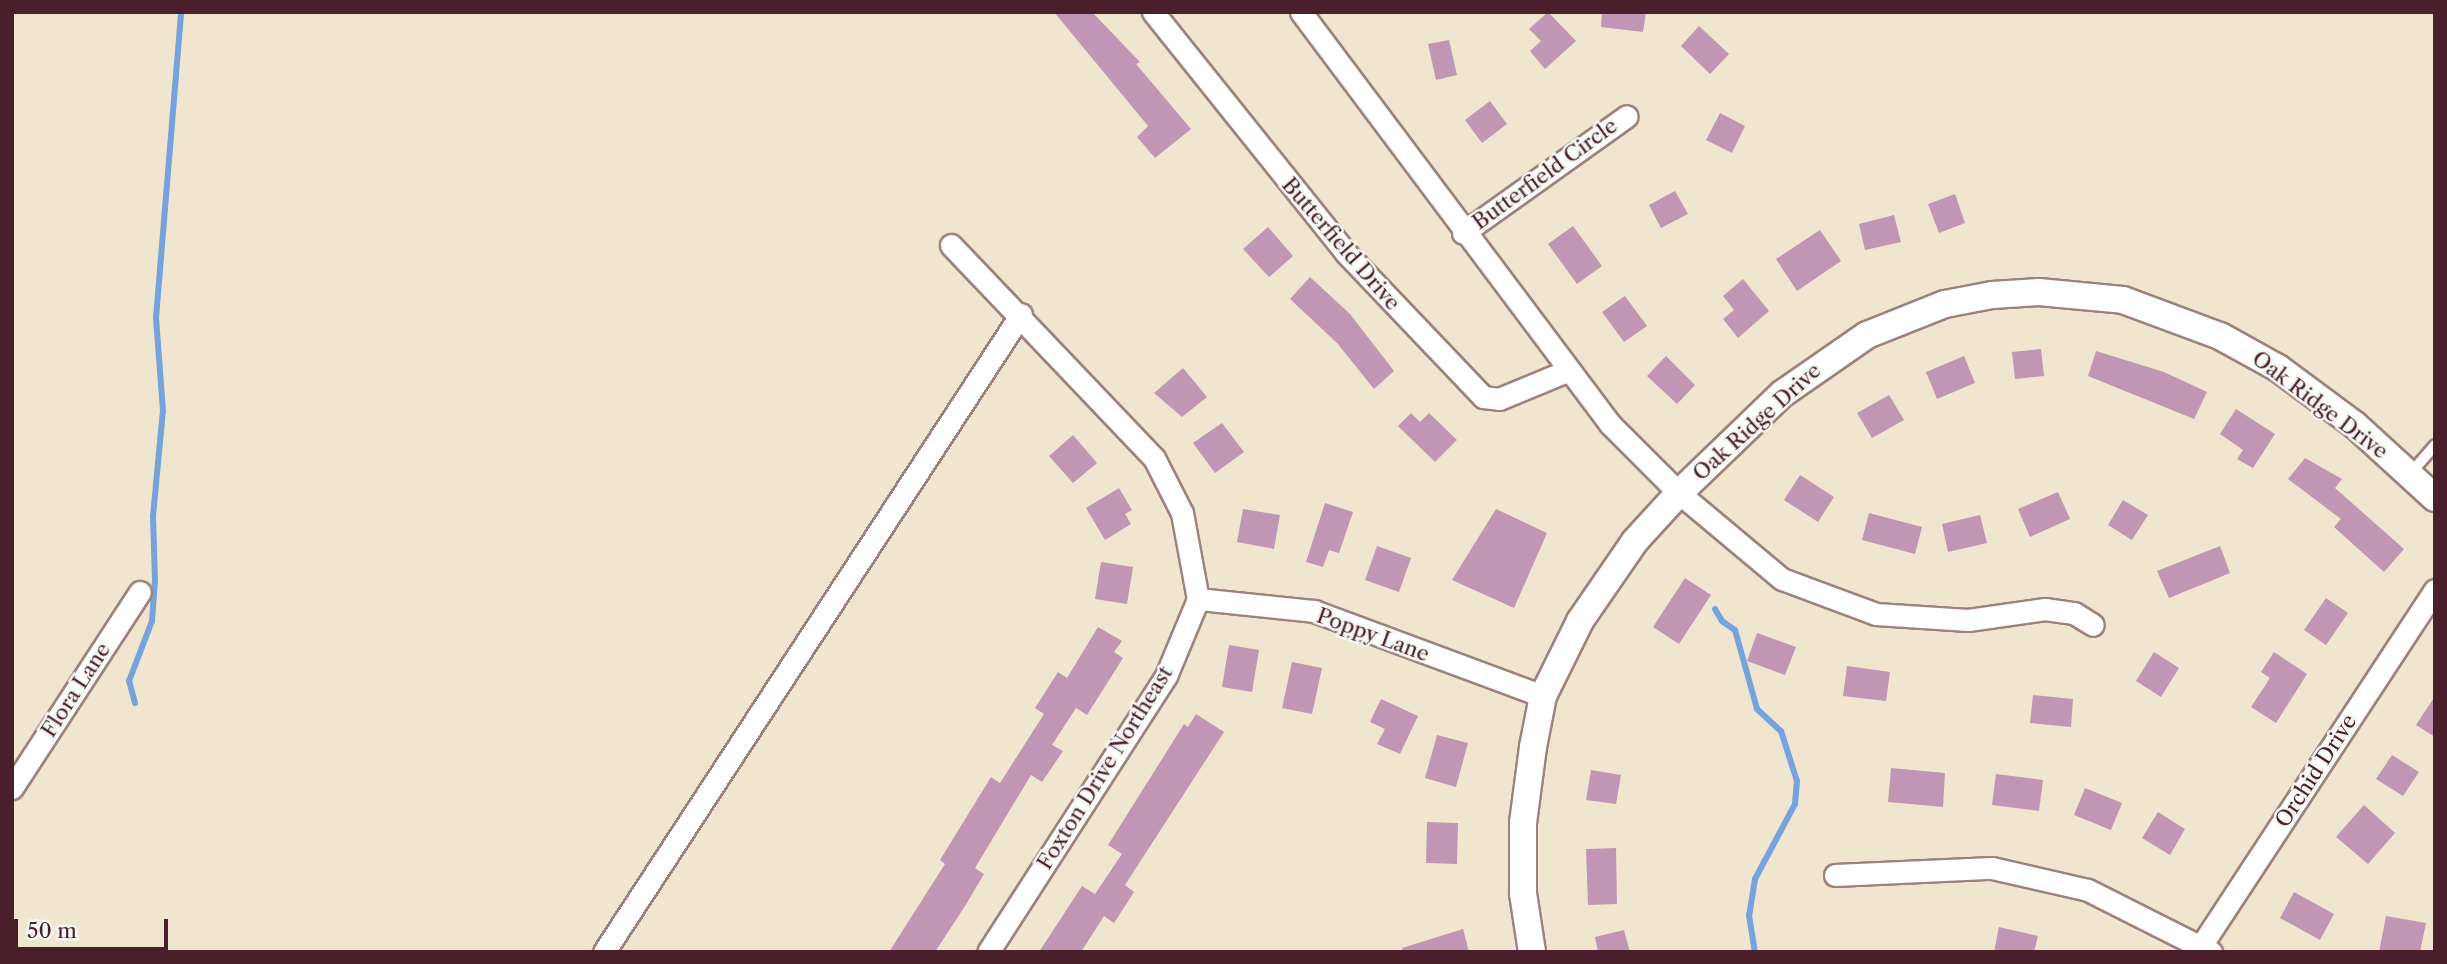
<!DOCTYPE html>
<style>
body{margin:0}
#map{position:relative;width:2447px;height:964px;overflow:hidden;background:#f0e6cf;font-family:"Libre Caslon Text",serif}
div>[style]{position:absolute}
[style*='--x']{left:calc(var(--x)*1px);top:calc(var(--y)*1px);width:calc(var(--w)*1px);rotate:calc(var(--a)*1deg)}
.stream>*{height:6px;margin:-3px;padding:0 3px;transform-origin:3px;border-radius:3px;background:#74a3dd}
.building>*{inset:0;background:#c195b4}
.roads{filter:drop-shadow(2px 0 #9d827d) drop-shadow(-2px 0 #9d827d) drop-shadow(0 2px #9d827d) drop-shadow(0 -2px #9d827d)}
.service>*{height:10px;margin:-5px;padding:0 5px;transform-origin:5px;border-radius:5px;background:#fff}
.minor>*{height:21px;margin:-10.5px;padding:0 10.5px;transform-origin:10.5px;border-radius:10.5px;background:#fff}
.tertiary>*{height:26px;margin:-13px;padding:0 13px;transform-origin:13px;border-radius:13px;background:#fff}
span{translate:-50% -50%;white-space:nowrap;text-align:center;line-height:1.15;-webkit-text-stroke:5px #f6f6f2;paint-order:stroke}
.street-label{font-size:21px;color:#4a1f2b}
.frame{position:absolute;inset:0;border:14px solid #4a1f2b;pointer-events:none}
.scale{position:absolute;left:14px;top:919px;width:154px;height:32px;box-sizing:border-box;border:4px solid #4a1f2b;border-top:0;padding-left:9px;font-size:21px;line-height:24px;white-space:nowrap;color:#4a1f2b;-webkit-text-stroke:5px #f6f6f2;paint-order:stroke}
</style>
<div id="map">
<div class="stream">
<div style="--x:1715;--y:609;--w:14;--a:60"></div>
<div style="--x:1722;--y:621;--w:16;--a:35"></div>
<div style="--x:1735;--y:630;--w:82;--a:74.4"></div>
<div style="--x:1757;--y:709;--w:33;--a:43"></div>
<div style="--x:1781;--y:731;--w:52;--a:72.3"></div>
<div style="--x:1797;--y:781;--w:23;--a:95"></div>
<div style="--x:1795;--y:804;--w:85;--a:118.1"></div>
<div style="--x:1755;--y:879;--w:36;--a:99"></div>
<div style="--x:1749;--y:915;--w:37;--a:81"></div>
<div style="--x:135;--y:703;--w:23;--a:-105"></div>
<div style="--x:129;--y:681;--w:64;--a:-69"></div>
<div style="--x:152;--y:621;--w:41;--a:-85.8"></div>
<div style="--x:155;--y:580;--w:64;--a:-91.8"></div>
<div style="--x:153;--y:516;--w:105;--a:-84.6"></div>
<div style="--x:163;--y:411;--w:93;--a:-94.3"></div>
<div style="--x:156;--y:318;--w:307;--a:-85.3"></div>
</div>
<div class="building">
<div style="clip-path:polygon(1054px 12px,1092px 12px,1140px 62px,1136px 64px,1191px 129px,1155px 158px,1137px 137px,1148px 126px)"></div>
<div style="clip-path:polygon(1548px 12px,1576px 41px,1545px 69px,1530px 51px,1541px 41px,1529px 29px)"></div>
<div style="clip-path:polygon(1602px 12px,1646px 12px,1643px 32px,1601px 27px)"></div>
<div style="clip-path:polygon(1699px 26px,1729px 54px,1710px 74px,1681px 46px)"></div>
<div style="clip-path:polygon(1449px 40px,1457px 75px,1436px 80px,1428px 44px)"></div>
<div style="clip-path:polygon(1490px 101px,1507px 124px,1482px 143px,1465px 120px)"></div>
<div style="clip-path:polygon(1720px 113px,1745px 126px,1732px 153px,1706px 140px)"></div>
<div style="clip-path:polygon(1675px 191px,1688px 214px,1661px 228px,1649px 205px)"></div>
<div style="clip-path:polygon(1955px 194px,1965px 223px,1939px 233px,1928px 204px)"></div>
<div style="clip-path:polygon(1894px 215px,1901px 242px,1865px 250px,1859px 224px)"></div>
<div style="clip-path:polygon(1573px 226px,1602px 266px,1577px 284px,1548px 244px)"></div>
<div style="clip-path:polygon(1268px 227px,1293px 256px,1269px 277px,1243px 249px)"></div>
<div style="clip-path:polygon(1820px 230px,1841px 261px,1797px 291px,1776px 259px)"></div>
<div style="clip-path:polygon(1310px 277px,1350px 314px,1394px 371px,1374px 389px,1337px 343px,1290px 299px)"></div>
<div style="clip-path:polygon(1743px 279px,1769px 311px,1738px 338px,1723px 319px,1734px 310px,1723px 296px)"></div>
<div style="clip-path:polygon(1625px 296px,1647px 326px,1624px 342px,1602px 312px)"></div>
<div style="clip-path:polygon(2041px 349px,2044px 376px,2015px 379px,2012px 352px)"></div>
<div style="clip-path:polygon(2096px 351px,2164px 372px,2207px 392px,2194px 419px,2088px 376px)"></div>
<div style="clip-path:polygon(1666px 356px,1695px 385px,1677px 404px,1647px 376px)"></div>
<div style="clip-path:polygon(1964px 356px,1975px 383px,1937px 399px,1926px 372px)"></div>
<div style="clip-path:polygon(1183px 368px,1207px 397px,1182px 417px,1154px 393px)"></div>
<div style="clip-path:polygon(1889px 395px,1904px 420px,1872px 438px,1857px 413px)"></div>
<div style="clip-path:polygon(2236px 409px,2275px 434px,2253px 468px,2237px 459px,2243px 450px,2220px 434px)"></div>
<div style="clip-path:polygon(1411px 413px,1420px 422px,1429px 413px,1457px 440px,1435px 462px,1398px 426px)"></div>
<div style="clip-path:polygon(1222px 423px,1244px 452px,1215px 473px,1193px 443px)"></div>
<div style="clip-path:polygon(1073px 435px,1097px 463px,1073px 483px,1049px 456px)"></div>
<div style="clip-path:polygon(2305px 458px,2342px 479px,2335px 488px,2404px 549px,2384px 572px,2334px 527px,2341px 519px,2288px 479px)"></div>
<div style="clip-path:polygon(1800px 475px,1834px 497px,1818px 522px,1784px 500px)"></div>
<div style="clip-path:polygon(1119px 488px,1132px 510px,1125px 514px,1131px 524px,1105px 540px,1086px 508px)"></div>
<div style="clip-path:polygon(2058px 492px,2070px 519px,2030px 537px,2018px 509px)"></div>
<div style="clip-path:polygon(2123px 500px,2148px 515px,2132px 540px,2108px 525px)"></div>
<div style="clip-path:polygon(1325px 503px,1353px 512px,1339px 553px,1329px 550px,1323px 567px,1306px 562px)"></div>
<div style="clip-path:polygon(1243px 509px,1280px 515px,1274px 549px,1237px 542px)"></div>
<div style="clip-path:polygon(1496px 509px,1547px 533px,1514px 608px,1452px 580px)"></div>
<div style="clip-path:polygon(1869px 513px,1922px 527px,1915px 554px,1862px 540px)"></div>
<div style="clip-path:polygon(1980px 515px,1987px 543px,1948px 552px,1942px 524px)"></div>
<div style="clip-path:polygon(1377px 546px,1411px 558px,1399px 592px,1365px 580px)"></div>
<div style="clip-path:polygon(2220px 546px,2230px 573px,2169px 598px,2157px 571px)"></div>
<div style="clip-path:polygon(1101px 562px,1133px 567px,1127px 604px,1095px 599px)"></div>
<div style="clip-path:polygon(1685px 578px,1711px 595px,1679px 644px,1653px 627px)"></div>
<div style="clip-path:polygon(2326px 598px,2348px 613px,2326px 645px,2304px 630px)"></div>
<div style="clip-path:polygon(1098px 627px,1122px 641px,1114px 652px,1123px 658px,1087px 715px,1076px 708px,1052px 745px,1063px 751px,1042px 782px,1031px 775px,975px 868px,984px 874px,965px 906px,935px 952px,889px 952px,945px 864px,940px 860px,991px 777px,1000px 783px,1044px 714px,1035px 708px,1058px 672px,1067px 678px)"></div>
<div style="clip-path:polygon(1757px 633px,1796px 647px,1785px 675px,1747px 661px)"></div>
<div style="clip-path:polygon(1229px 645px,1259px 650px,1252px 692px,1222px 687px)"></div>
<div style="clip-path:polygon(2154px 652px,2179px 668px,2161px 697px,2136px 681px)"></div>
<div style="clip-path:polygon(2274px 652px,2307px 674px,2276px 723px,2251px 707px,2270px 678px,2261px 672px)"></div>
<div style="clip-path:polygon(1292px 662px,1322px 668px,1312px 714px,1282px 708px)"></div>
<div style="clip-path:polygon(1847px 666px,1890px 672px,1886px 701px,1843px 696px)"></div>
<div style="clip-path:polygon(2033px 695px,2073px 699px,2071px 727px,2030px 723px)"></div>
<div style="clip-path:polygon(2435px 696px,2435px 737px,2416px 725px)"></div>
<div style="clip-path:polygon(1381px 699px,1418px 716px,1400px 754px,1377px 744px,1385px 729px,1370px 722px)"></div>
<div style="clip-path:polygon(1196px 714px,1224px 732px,1125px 885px,1134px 892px,1114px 923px,1104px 916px,1081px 952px,1039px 952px,1082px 886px,1095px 894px,1122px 854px,1108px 845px,1184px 724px,1188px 727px)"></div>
<div style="clip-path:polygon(1437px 735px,1468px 743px,1456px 787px,1425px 778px)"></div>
<div style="clip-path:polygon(2392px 755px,2419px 772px,2403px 796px,2376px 779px)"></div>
<div style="clip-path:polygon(1891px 768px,1945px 773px,1943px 807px,1888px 802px)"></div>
<div style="clip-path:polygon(1591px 770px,1621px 775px,1616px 804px,1586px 800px)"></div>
<div style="clip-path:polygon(1996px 774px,2043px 780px,2039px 811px,1992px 805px)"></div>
<div style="clip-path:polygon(2085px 788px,2122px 803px,2111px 830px,2074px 815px)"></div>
<div style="clip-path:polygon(2364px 805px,2395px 833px,2368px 864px,2336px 837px)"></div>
<div style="clip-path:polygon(2158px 812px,2185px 829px,2170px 855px,2142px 838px)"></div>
<div style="clip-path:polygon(1427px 822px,1458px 823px,1457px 864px,1426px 863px)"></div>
<div style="clip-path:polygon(1616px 848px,1617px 904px,1588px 905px,1586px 849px)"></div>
<div style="clip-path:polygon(2294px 892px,2334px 914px,2320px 940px,2280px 918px)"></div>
<div style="clip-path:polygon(2386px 916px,2426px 923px,2420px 952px,2379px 952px)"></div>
<div style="clip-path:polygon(1999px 927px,2038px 936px,2034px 952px,1994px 952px)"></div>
<div style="clip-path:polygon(1463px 929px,1469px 952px,1403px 952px,1402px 948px)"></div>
<div style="clip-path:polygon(1624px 930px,1630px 952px,1598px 952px,1595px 937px)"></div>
</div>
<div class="roads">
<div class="service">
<div style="--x:2410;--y:474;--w:38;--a:-49"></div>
</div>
<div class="minor">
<div style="--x:1153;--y:12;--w:307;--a:51.3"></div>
<div style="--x:1345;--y:252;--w:200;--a:46.4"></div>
<div style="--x:1483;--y:397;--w:16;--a:7"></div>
<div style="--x:1499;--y:399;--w:74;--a:-22.4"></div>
<div style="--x:1301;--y:12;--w:515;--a:53.13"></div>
<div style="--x:1610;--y:424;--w:98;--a:45"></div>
<div style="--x:1679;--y:493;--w:134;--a:39.9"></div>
<div style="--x:1782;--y:579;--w:100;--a:20.4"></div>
<div style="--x:1876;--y:614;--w:92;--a:3.7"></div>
<div style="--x:1968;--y:620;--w:78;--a:-8.1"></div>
<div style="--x:2045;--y:609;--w:29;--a:8"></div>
<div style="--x:2074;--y:613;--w:22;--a:32"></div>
<div style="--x:1463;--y:233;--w:201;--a:-35.5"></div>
<div style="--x:951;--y:245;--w:294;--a:46.4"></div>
<div style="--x:1154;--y:458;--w:62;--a:63"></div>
<div style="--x:1182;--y:513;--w:87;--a:79.5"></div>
<div style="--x:1198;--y:599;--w:83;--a:112.6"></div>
<div style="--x:1166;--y:676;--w:328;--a:122.8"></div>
<div style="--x:1198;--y:599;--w:117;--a:5.9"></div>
<div style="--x:1314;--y:611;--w:244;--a:20.4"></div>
<div style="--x:12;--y:788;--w:234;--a:-56.9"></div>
<div style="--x:1835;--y:875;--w:157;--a:-2.6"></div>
<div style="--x:1992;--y:868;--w:98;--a:12.9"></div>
<div style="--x:2088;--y:890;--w:138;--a:26.8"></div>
<div style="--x:604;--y:952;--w:762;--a:-56.83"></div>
<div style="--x:2197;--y:952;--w:433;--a:-56.7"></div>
</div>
<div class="tertiary">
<div style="--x:1532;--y:952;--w:60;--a:-98.7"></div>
<div style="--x:1523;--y:893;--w:70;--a:-90"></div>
<div style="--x:1523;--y:823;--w:77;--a:-82.5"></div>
<div style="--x:1533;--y:747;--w:52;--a:-78.9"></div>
<div style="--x:1543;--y:696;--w:84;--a:-63.7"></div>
<div style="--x:1580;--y:621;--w:97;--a:-55.5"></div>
<div style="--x:1635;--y:541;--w:65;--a:-47.5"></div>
<div style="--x:1679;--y:493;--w:143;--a:-43.9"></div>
<div style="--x:1782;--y:394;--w:103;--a:-34.8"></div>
<div style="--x:1867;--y:335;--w:84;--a:-21.7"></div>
<div style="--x:1945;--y:304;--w:48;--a:-10.8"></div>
<div style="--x:1992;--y:295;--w:47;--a:-3.7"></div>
<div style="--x:2039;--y:292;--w:84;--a:5.4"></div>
<div style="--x:2123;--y:300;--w:103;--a:20.4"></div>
<div style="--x:2220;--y:336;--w:66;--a:28.9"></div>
<div style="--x:2278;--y:368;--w:96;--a:36.5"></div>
<div style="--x:2355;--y:425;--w:108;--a:42.4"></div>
</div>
</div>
<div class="street-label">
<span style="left:1545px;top:174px;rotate:-36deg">Butterfield Circle</span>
<span style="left:1341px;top:244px;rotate:49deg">Butterfield Drive</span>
<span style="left:2320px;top:405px;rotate:37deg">Oak Ridge Drive</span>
<span style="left:1757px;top:422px;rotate:-42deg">Oak Ridge Drive</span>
<span style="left:1373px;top:635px;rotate:20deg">Poppy Lane</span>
<span style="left:76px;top:690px;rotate:-57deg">Flora Lane</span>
<span style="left:1105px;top:768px;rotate:-58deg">Foxton Drive Northeast</span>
<span style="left:2316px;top:771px;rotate:-57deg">Orchid Drive</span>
</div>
<div class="frame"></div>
<div class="scale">50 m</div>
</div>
